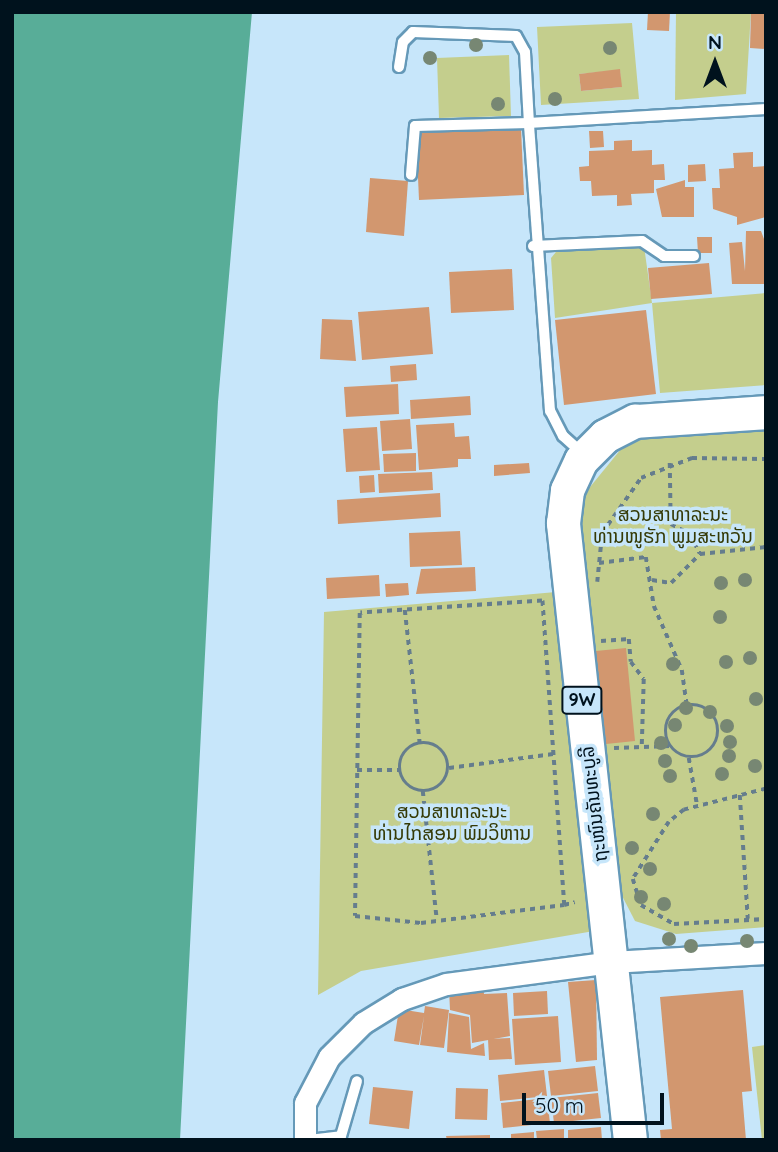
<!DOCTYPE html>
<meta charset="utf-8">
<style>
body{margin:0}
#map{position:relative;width:778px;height:1152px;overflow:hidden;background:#c7e6fa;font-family:Quicksand,"Noto Sans Lao",sans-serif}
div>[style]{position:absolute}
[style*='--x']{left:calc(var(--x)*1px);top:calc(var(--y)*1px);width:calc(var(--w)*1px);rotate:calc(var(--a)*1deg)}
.green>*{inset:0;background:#c4ce8d}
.water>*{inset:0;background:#58ad98}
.building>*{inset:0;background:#d2976f}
.path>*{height:3.5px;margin-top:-1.75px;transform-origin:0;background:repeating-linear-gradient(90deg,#657d8d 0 5px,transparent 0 10px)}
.path>.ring{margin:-1.75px;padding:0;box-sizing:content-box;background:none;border:3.5px solid #657d8d;border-radius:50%}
.roads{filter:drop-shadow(2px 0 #6599b8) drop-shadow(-2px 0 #6599b8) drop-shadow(0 2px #6599b8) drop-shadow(0 -2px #6599b8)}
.service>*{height:10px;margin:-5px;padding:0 5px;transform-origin:5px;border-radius:5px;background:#fff}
.minor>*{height:21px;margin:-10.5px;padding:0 10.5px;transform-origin:10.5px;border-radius:10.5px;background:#fff}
.primary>*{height:33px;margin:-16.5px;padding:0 16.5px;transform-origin:16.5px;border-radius:16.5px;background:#fff}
.trees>*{width:14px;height:14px;margin:-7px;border-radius:50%;background:#778773}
span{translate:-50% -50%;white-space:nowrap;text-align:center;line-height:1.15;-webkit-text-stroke:7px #c7e6fa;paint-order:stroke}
.shield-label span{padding:2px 5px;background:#c7e6fa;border:2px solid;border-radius:5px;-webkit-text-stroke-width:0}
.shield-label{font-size:18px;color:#00121d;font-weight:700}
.park-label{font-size:19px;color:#353a05}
.street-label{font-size:19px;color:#00121d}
.frame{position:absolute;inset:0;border:14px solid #00121d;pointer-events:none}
.north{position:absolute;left:680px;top:28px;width:70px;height:70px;-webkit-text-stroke:5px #c7e6fa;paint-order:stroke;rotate:0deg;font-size:19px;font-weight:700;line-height:28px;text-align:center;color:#00121d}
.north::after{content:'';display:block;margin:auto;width:24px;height:32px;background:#00121d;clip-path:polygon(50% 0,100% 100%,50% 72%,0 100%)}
.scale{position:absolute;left:522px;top:1093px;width:142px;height:32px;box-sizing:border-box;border:4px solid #00121d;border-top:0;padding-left:9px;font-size:21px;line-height:24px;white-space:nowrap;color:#00121d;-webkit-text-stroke:5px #c7e6fa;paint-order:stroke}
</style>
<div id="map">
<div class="green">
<div style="clip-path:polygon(676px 12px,751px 12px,746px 94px,675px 100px)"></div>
<div style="clip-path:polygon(evenodd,632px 23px,639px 99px,541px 105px,537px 27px,632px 23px,620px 70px,621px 87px,581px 91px,579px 74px,620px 70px)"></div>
<div style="clip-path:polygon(509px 55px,511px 116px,439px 118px,437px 58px)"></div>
<div style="clip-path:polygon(644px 246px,652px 303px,766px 293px,766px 385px,660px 393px,652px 303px,555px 318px,551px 258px,556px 252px)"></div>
<div style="clip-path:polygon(766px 424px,766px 927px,676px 934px,635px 921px,619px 890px,579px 525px,586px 492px,621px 449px,648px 435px)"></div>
<div style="clip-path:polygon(556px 592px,594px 931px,361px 971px,318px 995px,324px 612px)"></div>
<div style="clip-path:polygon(766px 1045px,766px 1140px,762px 1140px,752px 1047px)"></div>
</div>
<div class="water">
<div style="clip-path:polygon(12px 12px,252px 12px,218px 402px,180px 1140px,12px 1140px)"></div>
</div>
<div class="building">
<div style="clip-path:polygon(648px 12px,670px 12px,669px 31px,647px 30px)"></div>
<div style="clip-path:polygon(751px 12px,766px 12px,766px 49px,750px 48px)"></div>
<div style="clip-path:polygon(620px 69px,622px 87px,581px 91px,579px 74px)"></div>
<div style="clip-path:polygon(521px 128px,524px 195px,419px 200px,416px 132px)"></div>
<div style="clip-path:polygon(589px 131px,603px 131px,604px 147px,590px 148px)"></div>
<div style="clip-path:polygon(632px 140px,632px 151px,652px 150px,652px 165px,664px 164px,665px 180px,654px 180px,654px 193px,631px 194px,632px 205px,617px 206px,617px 195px,592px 196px,591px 181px,580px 181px,579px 167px,589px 166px,589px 151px,614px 150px,614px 141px)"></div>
<div style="clip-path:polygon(753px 152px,753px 167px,766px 166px,766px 217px,737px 225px,737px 217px,713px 209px,712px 188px,720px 188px,719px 169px,734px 168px,733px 153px)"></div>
<div style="clip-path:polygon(705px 164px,706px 181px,688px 182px,688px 165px)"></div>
<div style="clip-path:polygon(370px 178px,408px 181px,404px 236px,366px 232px)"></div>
<div style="clip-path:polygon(685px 180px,685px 187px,694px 187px,694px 217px,662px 217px,656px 189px)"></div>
<div style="clip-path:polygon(746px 231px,761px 231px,764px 239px,766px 284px,732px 284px,729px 243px,742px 242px,745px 271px)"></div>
<div style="clip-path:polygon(697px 237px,712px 237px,712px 253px,698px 253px)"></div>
<div style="clip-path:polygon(709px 263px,712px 294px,651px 299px,648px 268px)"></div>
<div style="clip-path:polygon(512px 269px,514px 310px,451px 313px,449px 272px)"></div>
<div style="clip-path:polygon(429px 307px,433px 354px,362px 360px,358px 312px)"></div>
<div style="clip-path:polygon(646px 310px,656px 394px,564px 405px,555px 320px)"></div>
<div style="clip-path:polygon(322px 319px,352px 320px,356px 361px,320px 359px)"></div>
<div style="clip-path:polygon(416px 364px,417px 380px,391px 382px,390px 366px)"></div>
<div style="clip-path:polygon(398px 384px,399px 414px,346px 417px,344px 387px)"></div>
<div style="clip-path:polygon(470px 396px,471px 415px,411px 419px,410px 400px)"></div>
<div style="clip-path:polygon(410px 419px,412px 449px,382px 451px,380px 421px)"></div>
<div style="clip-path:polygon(454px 423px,455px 437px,469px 436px,471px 459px,458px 459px,458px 467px,419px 470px,416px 425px)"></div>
<div style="clip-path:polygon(377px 427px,380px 470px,346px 472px,343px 429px)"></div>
<div style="clip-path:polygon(416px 453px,416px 471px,384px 472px,383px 454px)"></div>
<div style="clip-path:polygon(529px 463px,530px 473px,494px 476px,494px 465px)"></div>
<div style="clip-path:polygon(432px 472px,433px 490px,379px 493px,378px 474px)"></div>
<div style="clip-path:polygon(374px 475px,375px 492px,360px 493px,359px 476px)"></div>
<div style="clip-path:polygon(440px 493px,441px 517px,338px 524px,337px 500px)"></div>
<div style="clip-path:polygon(460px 531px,462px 565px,410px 567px,409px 533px)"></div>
<div style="clip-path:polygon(475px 567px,476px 591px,416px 594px,421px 569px)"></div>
<div style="clip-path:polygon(379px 575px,380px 596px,327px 599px,326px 578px)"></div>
<div style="clip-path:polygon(408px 583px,409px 595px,386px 597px,385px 584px)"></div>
<div style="clip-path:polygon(626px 648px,635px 741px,606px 744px,596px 651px)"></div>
<div style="clip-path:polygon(596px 980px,597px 1060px,576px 1062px,568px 982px)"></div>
<div style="clip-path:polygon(483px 987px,484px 994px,507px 993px,510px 1036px,472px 1043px,470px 1015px,450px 1010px,449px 989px)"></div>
<div style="clip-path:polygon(743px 990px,752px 1091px,742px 1092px,746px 1140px,661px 1140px,660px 1130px,672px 1129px,660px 997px)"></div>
<div style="clip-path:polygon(547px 991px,548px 1014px,514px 1016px,513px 993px)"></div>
<div style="clip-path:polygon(425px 1006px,449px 1010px,444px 1048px,420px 1045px,424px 1016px,419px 1045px,394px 1041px,399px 1009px,424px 1013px)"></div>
<div style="clip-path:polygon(449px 1013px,469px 1017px,471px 1049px,484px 1043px,485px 1056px,447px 1052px)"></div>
<div style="clip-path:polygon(558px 1016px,561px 1062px,515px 1065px,512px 1019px)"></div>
<div style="clip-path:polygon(510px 1038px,512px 1059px,489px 1060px,488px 1039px)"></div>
<div style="clip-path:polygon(595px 1066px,598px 1091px,551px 1096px,548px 1071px)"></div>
<div style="clip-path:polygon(544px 1070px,547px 1096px,500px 1101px,498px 1075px)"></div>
<div style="clip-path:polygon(373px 1087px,413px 1091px,409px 1129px,369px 1124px)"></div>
<div style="clip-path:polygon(456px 1088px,488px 1089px,487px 1120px,455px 1119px)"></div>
<div style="clip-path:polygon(598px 1093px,601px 1118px,554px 1123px,551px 1098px)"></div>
<div style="clip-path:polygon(547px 1098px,550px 1123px,503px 1128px,501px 1103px)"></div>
<div style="clip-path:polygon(601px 1127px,602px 1140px,568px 1140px,568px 1130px)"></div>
<div style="clip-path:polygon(564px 1129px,564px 1140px,537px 1140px,536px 1131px)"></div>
<div style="clip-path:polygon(534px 1132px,534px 1140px,511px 1140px,511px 1134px)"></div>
<div style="clip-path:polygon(490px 1135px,490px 1140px,447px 1140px,446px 1136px)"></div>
</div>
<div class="path">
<div style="--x:670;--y:463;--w:61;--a:89.1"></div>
<div style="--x:671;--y:524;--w:21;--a:28"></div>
<div style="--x:690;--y:534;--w:22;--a:63"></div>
<div style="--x:700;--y:554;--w:66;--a:-6.1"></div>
<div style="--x:599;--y:563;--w:47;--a:-7.3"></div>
<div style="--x:646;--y:557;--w:50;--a:80.7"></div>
<div style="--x:654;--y:606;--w:70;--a:66.4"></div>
<div style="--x:682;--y:670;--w:35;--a:82"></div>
<div style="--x:652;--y:580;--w:19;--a:9"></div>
<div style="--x:671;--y:583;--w:41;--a:-45"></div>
<div style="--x:597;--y:582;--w:49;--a:-84.2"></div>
<div style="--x:602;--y:533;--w:67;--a:-54.7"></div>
<div style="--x:641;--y:478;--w:55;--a:-21.4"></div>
<div style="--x:692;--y:458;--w:74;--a:0.8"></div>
<div style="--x:405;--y:610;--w:134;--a:83.6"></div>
<div style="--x:601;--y:641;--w:28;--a:-4"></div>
<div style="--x:629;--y:639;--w:23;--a:85"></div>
<div style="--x:631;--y:662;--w:21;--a:53"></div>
<div style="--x:644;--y:679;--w:68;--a:91.7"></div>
<div class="ring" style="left:666px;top:705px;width:48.5px;height:48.5px"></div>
<div class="ring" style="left:400px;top:743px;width:44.5px;height:44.5px"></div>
<div style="--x:614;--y:748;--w:57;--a:-2"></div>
<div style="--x:689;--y:758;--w:47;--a:80.1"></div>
<div style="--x:449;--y:768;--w:105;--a:-7.7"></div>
<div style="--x:357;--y:770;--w:43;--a:0"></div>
<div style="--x:766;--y:789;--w:85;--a:165.6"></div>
<div style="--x:684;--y:810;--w:19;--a:141"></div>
<div style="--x:669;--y:822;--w:67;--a:122.3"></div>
<div style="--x:633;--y:879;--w:27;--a:73"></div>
<div style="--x:641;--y:905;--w:38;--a:30"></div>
<div style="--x:674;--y:924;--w:92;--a:-3.1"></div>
<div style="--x:423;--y:791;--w:130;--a:83.8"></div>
<div style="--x:740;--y:795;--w:124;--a:86.3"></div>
<div style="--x:564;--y:905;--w:305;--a:-94.1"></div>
<div style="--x:542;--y:601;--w:182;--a:176.2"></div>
<div style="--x:360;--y:613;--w:303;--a:90.9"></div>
<div style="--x:355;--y:916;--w:66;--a:6.1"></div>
<div style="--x:421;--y:923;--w:144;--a:-7.2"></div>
<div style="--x:564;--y:905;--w:11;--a:-15"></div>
</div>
<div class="roads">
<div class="service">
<div style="--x:399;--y:67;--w:25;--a:-81"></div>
<div style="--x:403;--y:42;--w:14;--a:-45"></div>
<div style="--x:413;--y:32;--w:103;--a:2.2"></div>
<div style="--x:516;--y:36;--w:18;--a:61"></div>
<div style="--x:525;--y:52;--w:71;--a:86.8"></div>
<div style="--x:529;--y:123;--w:114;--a:178.5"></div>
<div style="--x:415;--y:126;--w:49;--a:94.7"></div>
<div style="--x:533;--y:246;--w:109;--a:-2.6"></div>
<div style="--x:642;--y:241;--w:27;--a:34"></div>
<div style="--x:664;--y:256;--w:30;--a:0"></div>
<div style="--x:581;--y:452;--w:24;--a:-138"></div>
<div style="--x:563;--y:436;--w:28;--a:-117"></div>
<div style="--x:550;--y:411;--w:289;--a:-94.2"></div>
<div style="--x:529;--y:123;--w:237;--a:-3.4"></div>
<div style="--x:309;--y:1140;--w:32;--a:-7"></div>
<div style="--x:341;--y:1136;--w:57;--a:-73.8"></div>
</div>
<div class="minor">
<div style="--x:305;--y:1140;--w:37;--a:-90"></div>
<div style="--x:305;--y:1103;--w:52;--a:-62.4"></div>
<div style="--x:329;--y:1057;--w:48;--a:-45"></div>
<div style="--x:363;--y:1023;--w:46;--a:-31.6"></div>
<div style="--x:402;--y:999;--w:46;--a:-18.8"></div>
<div style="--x:446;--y:984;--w:166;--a:-7.6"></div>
<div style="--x:611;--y:962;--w:155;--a:-3.3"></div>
</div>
<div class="primary">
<div style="--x:630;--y:1140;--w:621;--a:-96.2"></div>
<div style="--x:563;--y:523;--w:33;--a:-83"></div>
<div style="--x:567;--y:490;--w:33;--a:-65"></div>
<div style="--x:581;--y:460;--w:34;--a:-45"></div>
<div style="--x:605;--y:436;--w:34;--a:-27"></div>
<div style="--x:635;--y:421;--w:131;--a:-3.9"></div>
</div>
</div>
<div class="trees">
<div style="left:476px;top:45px"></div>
<div style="left:610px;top:48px"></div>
<div style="left:430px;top:58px"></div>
<div style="left:555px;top:99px"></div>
<div style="left:498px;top:104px"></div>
<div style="left:745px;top:580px"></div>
<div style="left:721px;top:583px"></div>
<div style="left:720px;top:617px"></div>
<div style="left:750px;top:658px"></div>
<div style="left:726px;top:662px"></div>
<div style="left:673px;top:664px"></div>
<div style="left:756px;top:699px"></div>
<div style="left:686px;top:708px"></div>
<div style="left:710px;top:712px"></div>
<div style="left:675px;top:725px"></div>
<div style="left:727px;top:726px"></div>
<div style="left:730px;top:742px"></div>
<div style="left:661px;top:743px"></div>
<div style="left:729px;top:756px"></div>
<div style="left:665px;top:761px"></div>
<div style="left:755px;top:766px"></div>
<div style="left:722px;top:774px"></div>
<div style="left:670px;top:776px"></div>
<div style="left:653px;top:814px"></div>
<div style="left:632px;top:848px"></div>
<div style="left:650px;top:869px"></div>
<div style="left:641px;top:897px"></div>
<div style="left:664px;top:904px"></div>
<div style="left:669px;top:939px"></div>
<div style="left:747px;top:941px"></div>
<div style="left:691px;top:946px"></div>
</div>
<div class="shield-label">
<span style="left:582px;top:700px">9W</span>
</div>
<div class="park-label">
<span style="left:673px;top:526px">ສວນສາທາລະນະ<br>ທ່ານໜູຮັກ ພູມສະຫວັນ</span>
<span style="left:452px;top:823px">ສວນສາທາລະນະ<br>ທ່ານໄກສອນ ພົມວິຫານ</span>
</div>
<div class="street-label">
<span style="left:594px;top:804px;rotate:-97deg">ຖະໜົນຄັນທະບູລີ</span>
</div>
<div class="frame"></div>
<div class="north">N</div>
<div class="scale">50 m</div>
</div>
